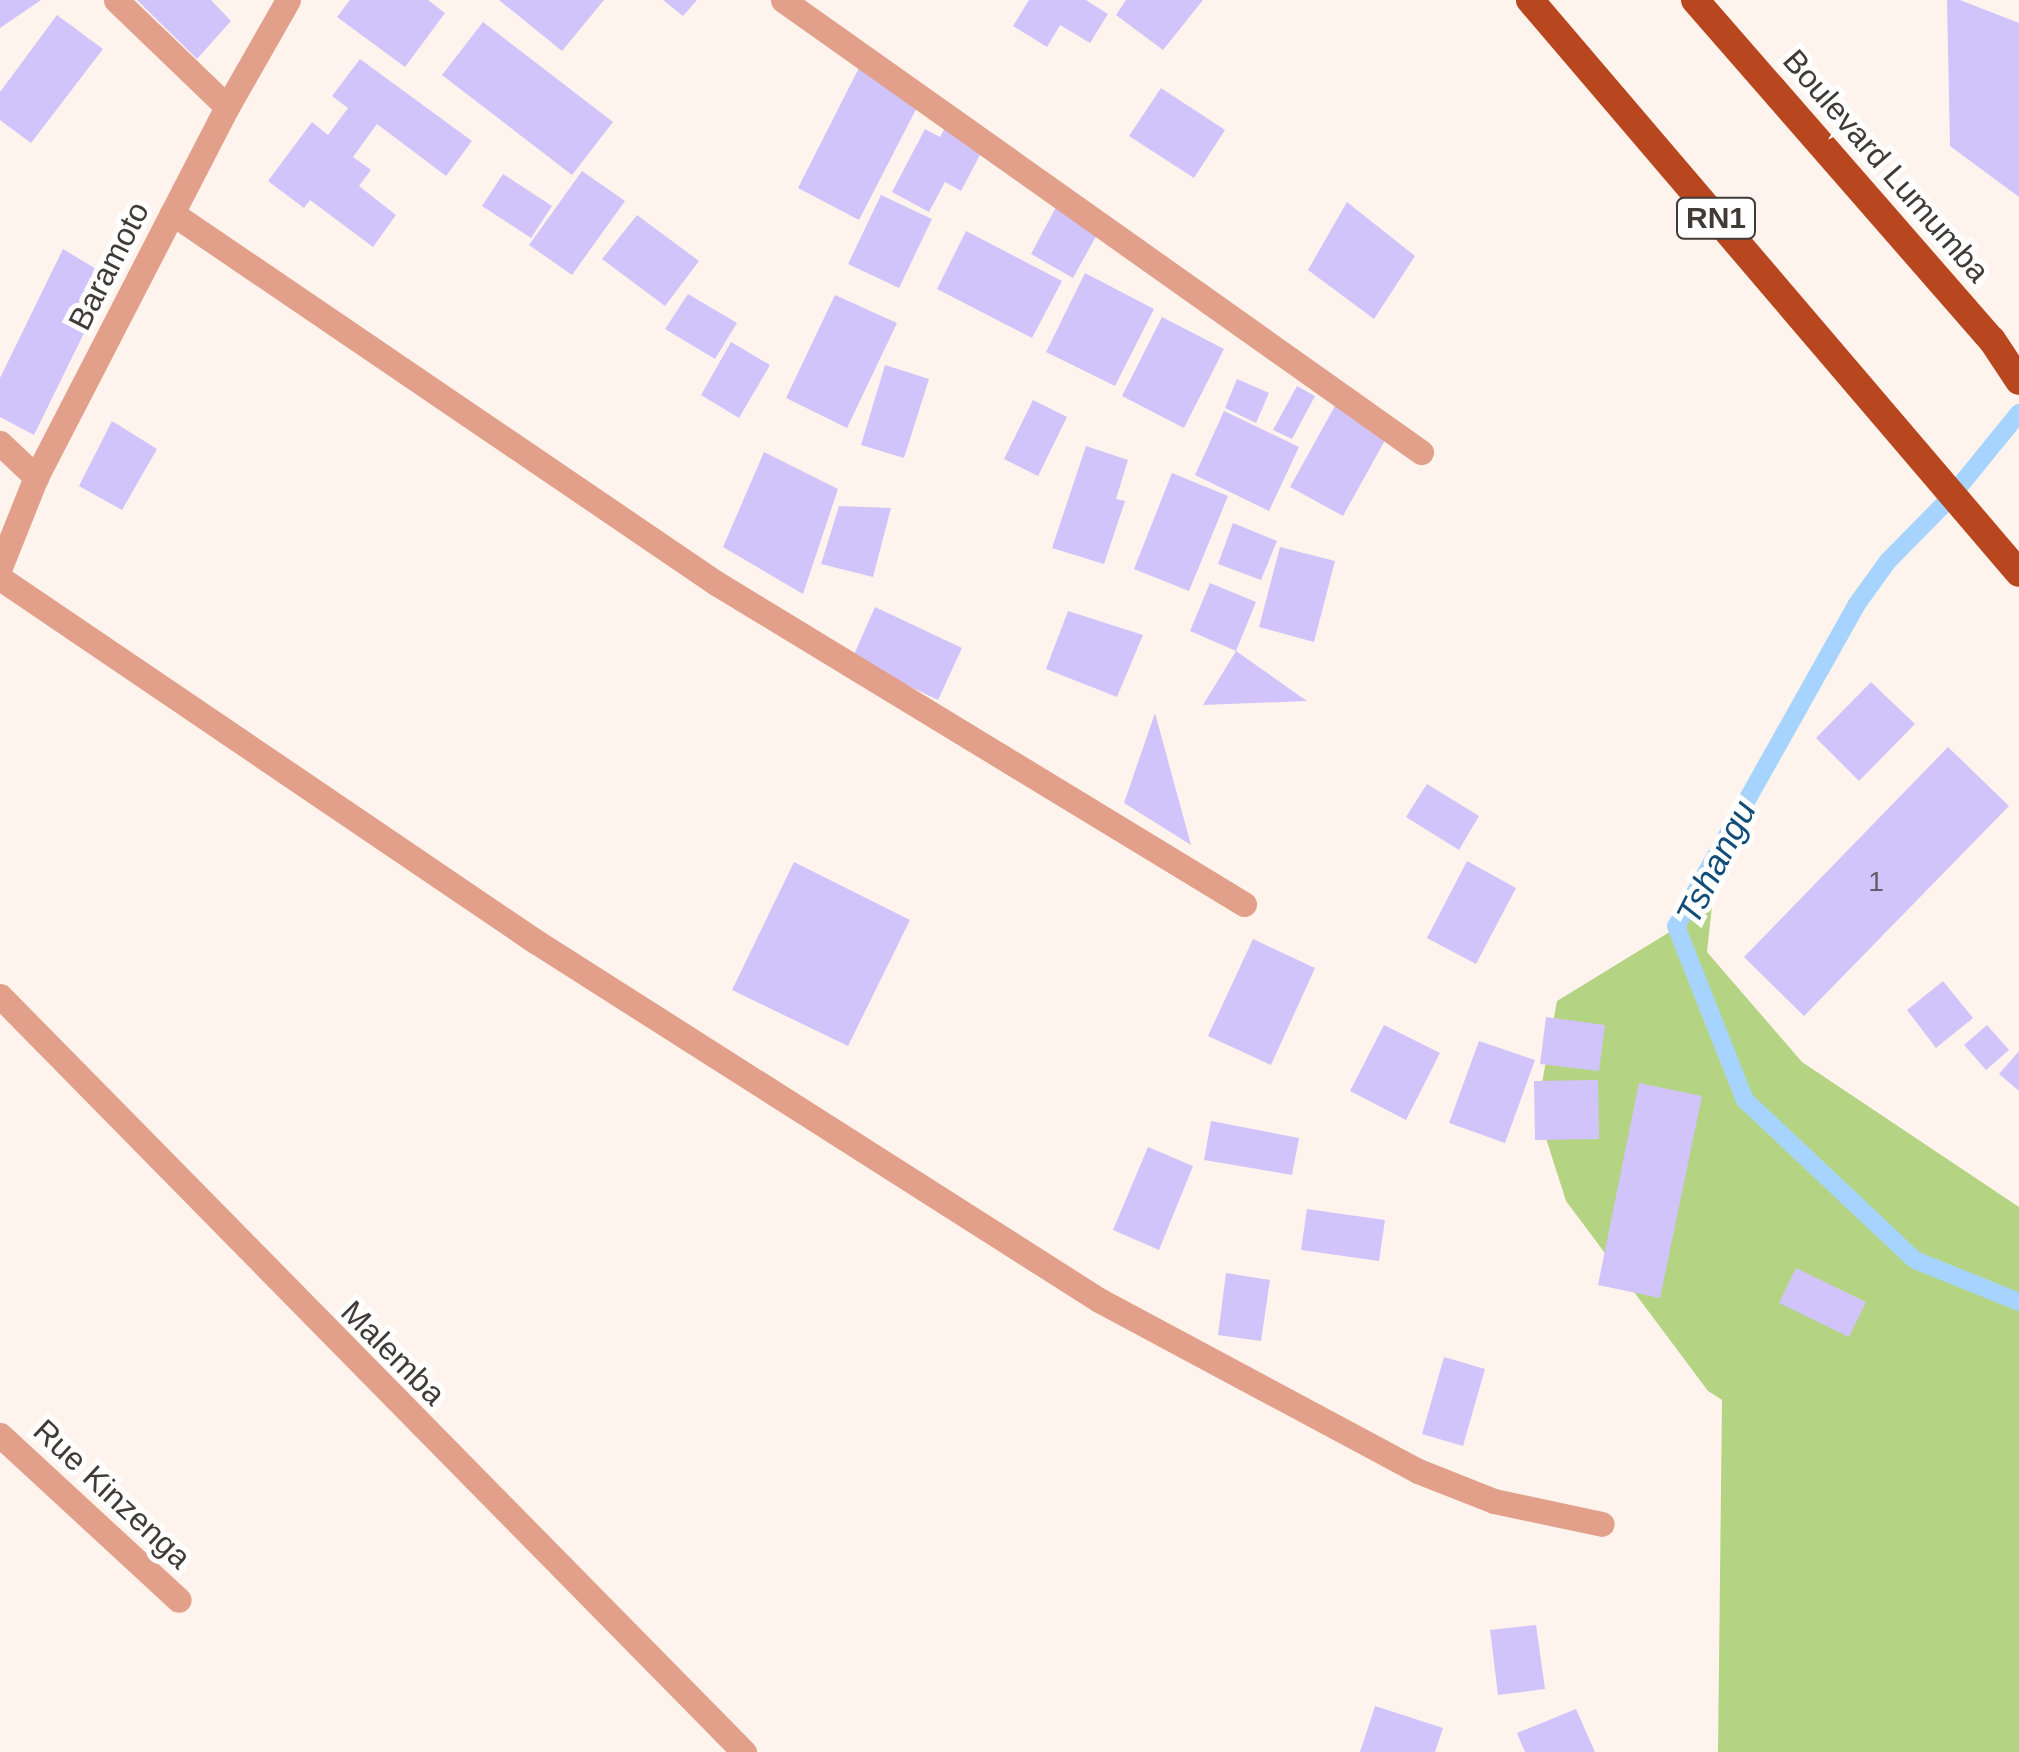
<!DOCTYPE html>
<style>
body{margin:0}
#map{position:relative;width:2019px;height:1752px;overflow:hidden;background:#fff4ed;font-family:Arial,sans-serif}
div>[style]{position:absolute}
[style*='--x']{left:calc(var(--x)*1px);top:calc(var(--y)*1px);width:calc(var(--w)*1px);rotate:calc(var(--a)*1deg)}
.green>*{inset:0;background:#b4d484}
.stream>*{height:18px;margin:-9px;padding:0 9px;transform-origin:9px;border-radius:9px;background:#a6d4fe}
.building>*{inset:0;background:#d0c4fb}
.minor>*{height:25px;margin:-12.5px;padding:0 12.5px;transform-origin:12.5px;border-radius:12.5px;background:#e2a08b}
.trunk>*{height:28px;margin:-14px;padding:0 14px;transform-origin:14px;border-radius:14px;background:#b84720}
span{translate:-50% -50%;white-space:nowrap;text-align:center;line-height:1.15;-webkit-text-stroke:10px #fff;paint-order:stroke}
.number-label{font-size:28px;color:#655d69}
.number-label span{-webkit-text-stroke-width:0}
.shield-label span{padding:2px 8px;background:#fff;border:2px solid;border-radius:8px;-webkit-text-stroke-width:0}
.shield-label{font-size:30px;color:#413b38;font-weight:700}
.street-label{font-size:32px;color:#413b38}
.water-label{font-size:35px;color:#124c79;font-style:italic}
</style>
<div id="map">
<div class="green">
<div style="clip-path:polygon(1712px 906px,1707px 952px,1802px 1062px,2019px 1207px,2019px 1752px,1718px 1752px,1722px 1400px,1708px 1391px,1566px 1201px,1537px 1110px,1557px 1001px)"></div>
</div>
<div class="stream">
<div style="--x:2019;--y:413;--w:111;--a:129.1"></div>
<div style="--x:1949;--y:499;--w:87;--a:134.5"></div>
<div style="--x:1888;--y:561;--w:53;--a:125.8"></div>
<div style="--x:1857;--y:604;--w:369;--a:119.3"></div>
<div style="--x:1676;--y:926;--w:187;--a:68.4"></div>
<div style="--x:1745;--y:1100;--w:233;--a:43.3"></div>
<div style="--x:1915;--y:1260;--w:112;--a:22"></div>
</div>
<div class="building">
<div style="clip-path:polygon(0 0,41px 0,0 28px)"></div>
<div style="clip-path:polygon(137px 0,211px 0,231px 21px,197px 59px)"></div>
<div style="clip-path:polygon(350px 0,428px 0,445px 13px,405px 67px,337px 17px)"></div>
<div style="clip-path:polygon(499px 0,604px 0,562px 51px)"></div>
<div style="clip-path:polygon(663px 0,697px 0,683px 16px)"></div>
<div style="clip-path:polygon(1029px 0,1086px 0,1108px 14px,1090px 43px,1060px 25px,1047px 47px,1013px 26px)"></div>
<div style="clip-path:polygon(1126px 0,1203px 0,1163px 50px,1116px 15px)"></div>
<div style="clip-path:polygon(1947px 0,1960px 0,2019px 23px,2019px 197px,1950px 146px)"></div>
<div style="clip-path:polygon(57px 15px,103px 49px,31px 143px,0 120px,0 92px)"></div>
<div style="clip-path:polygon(483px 22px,613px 122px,572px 175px,442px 75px)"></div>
<div style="clip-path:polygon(865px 56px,927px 88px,859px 220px,798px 188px)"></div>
<div style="clip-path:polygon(360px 59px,472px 141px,446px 176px,377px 124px,353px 157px,371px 170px,359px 186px,396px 215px,373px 247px,310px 200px,304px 208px,268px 181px,312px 122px,328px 135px,348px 108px,332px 96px)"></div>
<div style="clip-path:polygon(1161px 88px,1225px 130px,1194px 178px,1129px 136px)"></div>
<div style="clip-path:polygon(953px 113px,991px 134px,961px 191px,945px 182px,929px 212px,892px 192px,925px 129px,940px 137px)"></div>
<div style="clip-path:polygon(582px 171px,625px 201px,572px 275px,529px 245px)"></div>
<div style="clip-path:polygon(503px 174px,552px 206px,531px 238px,482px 206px)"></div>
<div style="clip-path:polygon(881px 195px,932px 219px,899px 288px,848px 264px)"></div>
<div style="clip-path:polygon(1062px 196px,1105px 220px,1073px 278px,1031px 254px)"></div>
<div style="clip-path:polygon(1347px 202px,1415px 256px,1374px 319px,1308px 270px)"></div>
<div style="clip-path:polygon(637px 215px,699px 261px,665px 306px,602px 259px)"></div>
<div style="clip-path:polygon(966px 231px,1062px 281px,1032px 338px,937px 289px)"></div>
<div style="clip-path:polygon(63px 249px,111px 278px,34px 435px,0 417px,0 378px)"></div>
<div style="clip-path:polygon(1085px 273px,1154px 309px,1115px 386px,1046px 352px)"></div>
<div style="clip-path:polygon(688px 294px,737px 323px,715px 359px,665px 329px)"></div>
<div style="clip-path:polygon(835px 295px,897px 323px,847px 428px,786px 398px)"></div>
<div style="clip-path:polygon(1162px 317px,1224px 349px,1184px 428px,1122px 396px)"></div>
<div style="clip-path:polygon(731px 342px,770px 365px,739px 418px,701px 395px)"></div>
<div style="clip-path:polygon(885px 365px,929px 379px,904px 458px,861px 445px)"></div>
<div style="clip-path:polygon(1237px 379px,1269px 393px,1256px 423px,1225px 408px)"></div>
<div style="clip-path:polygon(1297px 386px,1315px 396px,1292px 439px,1273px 430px)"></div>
<div style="clip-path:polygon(1341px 395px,1394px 424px,1343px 516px,1290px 487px)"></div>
<div style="clip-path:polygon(1033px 400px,1067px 417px,1038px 476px,1004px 459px)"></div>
<div style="clip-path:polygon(1224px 411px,1299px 447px,1269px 511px,1195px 475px)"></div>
<div style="clip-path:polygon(112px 421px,157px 449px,122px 510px,79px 486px)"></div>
<div style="clip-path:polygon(1086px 446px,1128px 460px,1116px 499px,1125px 501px,1104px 564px,1052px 548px)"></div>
<div style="clip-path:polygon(764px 452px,838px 489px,803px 594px,723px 547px)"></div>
<div style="clip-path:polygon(1172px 473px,1228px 496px,1189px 591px,1134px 569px)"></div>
<div style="clip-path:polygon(839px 506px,891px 508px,873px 577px,821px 564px)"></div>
<div style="clip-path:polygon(1233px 523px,1277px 541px,1261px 580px,1218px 564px)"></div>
<div style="clip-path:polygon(1280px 547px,1335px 561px,1314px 642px,1259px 627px)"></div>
<div style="clip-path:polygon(1210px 583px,1256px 602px,1236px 651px,1190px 631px)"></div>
<div style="clip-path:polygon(875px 607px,962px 648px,938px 700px,852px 659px)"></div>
<div style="clip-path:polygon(1068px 611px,1143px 635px,1117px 697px,1046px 669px)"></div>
<div style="clip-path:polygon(1236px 651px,1307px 701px,1203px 705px)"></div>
<div style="clip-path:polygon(1871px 682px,1915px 724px,1859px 781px,1816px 738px)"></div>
<div style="clip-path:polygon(1155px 713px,1191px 845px,1124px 803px)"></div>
<div style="clip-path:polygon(1948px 747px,2009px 806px,1804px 1016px,1744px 957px)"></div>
<div style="clip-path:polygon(1427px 784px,1479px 816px,1459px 850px,1406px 817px)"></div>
<div style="clip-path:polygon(1467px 861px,1516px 888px,1476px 964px,1427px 938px)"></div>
<div style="clip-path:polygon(794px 862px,910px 920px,848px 1046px,732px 990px)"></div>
<div style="clip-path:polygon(1253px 939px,1315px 968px,1271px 1065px,1208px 1036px)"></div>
<div style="clip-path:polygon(1943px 981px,1973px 1018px,1936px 1048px,1907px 1010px)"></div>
<div style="clip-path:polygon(1546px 1017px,1605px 1025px,1599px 1071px,1540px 1064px)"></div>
<div style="clip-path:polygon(1384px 1025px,1440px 1053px,1406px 1120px,1350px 1091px)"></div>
<div style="clip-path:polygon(1987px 1025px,2009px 1050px,1986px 1070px,1964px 1045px)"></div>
<div style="clip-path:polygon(1479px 1041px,1535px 1060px,1505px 1143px,1449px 1123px)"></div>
<div style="clip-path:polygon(2019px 1051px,2019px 1091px,1999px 1074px)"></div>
<div style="clip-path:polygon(1598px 1080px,1599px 1139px,1535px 1140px,1534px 1081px)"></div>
<div style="clip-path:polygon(1639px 1083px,1702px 1096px,1660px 1298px,1598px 1285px)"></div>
<div style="clip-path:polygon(1211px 1121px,1299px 1138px,1292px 1175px,1204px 1160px)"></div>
<div style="clip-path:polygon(1148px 1147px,1193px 1166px,1159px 1250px,1113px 1230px)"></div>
<div style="clip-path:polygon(1307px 1209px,1385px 1220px,1379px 1261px,1301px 1250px)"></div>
<div style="clip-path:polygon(1796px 1268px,1866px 1302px,1849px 1337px,1779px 1303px)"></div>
<div style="clip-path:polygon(1226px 1273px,1270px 1280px,1261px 1341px,1218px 1335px)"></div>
<div style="clip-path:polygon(1444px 1357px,1485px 1369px,1463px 1446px,1422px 1434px)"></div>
<div style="clip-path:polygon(1536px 1625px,1545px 1689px,1498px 1695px,1490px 1630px)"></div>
<div style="clip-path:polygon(1375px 1706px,1443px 1728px,1435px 1752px,1360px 1752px)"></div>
<div style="clip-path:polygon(1576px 1709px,1595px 1752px,1525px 1752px,1517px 1733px)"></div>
</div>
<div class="minor">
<div style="--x:116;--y:0;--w:154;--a:43.9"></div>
<div style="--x:783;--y:0;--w:782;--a:35.32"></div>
<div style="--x:172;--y:213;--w:658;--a:34.22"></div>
<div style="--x:716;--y:583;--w:618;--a:31.3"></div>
<div style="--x:0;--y:443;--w:50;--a:43.4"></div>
<div style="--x:0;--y:567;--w:97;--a:-68.2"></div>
<div style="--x:36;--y:477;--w:416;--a:-62.7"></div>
<div style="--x:227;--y:107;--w:123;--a:-60.3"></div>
<div style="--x:0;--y:578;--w:647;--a:34.16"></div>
<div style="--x:535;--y:941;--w:669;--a:32.48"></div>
<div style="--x:1099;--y:1300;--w:362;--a:28.2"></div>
<div style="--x:1418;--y:1471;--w:82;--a:21.5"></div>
<div style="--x:1494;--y:1501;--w:110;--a:12"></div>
<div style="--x:0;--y:996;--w:1061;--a:45.46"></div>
<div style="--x:0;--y:1435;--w:243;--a:42.7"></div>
</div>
<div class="trunk">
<div style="--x:1530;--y:0;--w:753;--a:49.52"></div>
<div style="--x:1695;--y:0;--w:451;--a:48.9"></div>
<div style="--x:1992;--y:340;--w:49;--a:56.6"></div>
</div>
<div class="number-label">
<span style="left:1876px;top:882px">1</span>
</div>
<div class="shield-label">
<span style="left:1716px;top:218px">RN1</span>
</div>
<div class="street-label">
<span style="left:1886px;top:166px;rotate:49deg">Boulevard Lumumba</span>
<span style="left:109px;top:266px;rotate:-63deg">Baramoto</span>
<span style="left:393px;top:1353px;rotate:45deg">Malemba</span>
<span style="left:112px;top:1494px;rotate:43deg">Rue Kinzenga</span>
</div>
<div class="water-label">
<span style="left:1716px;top:862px;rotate:-63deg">Tshangu</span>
</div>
</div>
